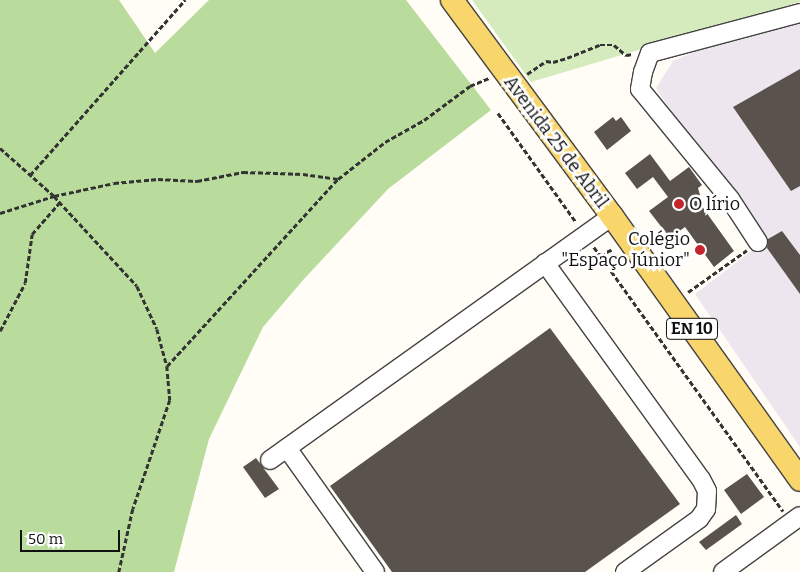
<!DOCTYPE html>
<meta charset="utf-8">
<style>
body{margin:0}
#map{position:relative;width:800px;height:572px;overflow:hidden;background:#fffdf5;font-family:Bitter,serif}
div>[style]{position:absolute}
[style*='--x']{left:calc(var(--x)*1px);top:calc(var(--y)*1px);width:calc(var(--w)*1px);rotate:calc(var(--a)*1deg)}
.industrial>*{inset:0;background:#eee6ef}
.green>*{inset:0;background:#d5ebbd}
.forest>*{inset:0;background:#b9dc9c}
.building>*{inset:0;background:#5a524d}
.path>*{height:2.5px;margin-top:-1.25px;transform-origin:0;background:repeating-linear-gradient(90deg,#333 0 5px,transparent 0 7.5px)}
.roads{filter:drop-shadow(1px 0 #444) drop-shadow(-1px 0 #444) drop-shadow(0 1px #444) drop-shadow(0 -1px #444)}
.minor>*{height:18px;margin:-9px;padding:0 9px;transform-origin:9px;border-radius:9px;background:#fff}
.major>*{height:22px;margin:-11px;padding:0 11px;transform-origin:11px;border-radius:11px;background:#f9d66b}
.dots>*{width:14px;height:14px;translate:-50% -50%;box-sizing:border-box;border:2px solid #fff;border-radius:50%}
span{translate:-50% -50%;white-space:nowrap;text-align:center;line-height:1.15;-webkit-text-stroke:5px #fff;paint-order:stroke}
.shield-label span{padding:1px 4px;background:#fff;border:1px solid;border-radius:4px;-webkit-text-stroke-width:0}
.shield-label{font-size:16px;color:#111;font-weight:700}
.street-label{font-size:18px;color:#111}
.poi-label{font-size:18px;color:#111}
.left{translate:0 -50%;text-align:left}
.right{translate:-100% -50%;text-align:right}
.scale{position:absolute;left:20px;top:530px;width:100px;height:22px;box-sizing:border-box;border:2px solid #111;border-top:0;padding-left:6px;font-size:15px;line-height:18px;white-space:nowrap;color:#111;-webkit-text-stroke:4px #fff;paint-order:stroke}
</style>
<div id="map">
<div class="industrial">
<div style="clip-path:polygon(800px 7px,800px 447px,695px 294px,758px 246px,656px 88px,673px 61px)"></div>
</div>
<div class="green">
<div style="clip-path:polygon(472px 0,800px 0,800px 2px,531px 82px)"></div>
</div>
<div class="forest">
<div style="clip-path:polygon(0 0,119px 0,155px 53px,209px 0,406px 0,491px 110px,388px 189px,304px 279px,263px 327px,209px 439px,174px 572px,0 572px)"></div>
</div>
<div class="building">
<div style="clip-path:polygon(800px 69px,800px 186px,791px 191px,733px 107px)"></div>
<div style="clip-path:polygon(613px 117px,616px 121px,621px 117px,631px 131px,607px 150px,594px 132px)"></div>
<div style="clip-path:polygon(650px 154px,670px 181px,689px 167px,702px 185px,698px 188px,700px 195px,696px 198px,734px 251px,714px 267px,685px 227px,670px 238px,649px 211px,668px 197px,653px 177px,637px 189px,625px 173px)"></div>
<div style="clip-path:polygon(782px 231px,800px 255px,800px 294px,767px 248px,768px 239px)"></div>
<div style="clip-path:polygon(550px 328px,680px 504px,585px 572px,392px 572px,330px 486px)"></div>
<div style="clip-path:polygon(256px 458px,279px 489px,265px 498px,243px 467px)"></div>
<div style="clip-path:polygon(747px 474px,764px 497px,741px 514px,724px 490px)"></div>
<div style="clip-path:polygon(736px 515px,742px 524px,706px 550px,699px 542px)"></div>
</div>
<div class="path">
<div style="--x:527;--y:74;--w:23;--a:-34"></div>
<div style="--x:546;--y:61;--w:7;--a:8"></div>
<div style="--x:553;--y:62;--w:15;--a:-16"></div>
<div style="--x:567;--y:58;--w:35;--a:-22"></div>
<div style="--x:600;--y:45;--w:14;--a:0"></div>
<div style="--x:614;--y:45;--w:16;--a:40"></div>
<div style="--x:626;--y:55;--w:7;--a:-8"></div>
<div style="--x:498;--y:113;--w:134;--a:54.4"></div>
<div style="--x:0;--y:148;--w:72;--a:41.6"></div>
<div style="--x:54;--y:196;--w:122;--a:47.3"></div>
<div style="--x:137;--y:286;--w:47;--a:65.1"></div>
<div style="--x:157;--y:329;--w:38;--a:75"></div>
<div style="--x:167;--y:366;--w:34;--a:85"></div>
<div style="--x:170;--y:400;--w:115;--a:108.7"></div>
<div style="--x:133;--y:509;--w:65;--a:102.5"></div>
<div style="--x:30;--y:175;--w:234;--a:-48.5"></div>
<div style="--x:0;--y:213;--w:57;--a:-17.5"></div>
<div style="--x:54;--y:196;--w:61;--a:-12.2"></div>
<div style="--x:114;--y:183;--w:44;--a:-5.2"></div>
<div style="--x:158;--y:179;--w:39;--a:3"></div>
<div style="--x:197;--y:181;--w:47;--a:-11.1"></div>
<div style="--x:243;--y:172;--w:60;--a:1.9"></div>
<div style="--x:303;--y:174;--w:35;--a:8"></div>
<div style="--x:338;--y:179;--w:60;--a:-38.2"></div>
<div style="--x:385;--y:142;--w:45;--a:-29.4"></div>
<div style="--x:424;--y:120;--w:57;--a:-36.5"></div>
<div style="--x:470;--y:86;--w:21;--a:-23"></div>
<div style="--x:594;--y:247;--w:325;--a:54.4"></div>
<div style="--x:600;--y:255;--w:14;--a:-25"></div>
<div style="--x:688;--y:292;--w:72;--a:-35.4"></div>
<div style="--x:0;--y:331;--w:54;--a:-62.5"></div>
<div style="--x:25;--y:283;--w:49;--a:-81.9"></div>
<div style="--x:32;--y:234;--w:43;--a:-48.8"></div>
<div style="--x:167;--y:366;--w:253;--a:-47.6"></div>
</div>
<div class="roads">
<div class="minor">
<div style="--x:758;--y:242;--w:51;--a:-123.1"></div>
<div style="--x:730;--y:199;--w:142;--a:-129.3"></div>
<div style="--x:640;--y:89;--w:17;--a:-80"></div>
<div style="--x:643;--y:72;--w:20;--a:-70"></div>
<div style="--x:650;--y:53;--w:155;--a:-14.9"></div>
<div style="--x:545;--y:263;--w:266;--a:54.2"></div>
<div style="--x:701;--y:479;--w:13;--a:63"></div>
<div style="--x:707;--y:491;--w:18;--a:93"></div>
<div style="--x:706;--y:509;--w:12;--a:125"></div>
<div style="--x:699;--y:519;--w:91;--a:144.4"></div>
<div style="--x:287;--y:448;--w:152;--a:54.6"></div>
<div style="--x:270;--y:460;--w:420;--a:-35.5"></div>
<div style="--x:723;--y:572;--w:95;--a:-36"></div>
</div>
<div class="major">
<div style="--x:452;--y:0;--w:269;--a:53.5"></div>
<div style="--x:612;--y:216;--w:324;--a:54.5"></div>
</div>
</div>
<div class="dots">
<div style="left:679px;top:204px;background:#c4262e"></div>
<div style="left:700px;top:250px;background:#c4262e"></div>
</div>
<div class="shield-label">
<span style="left:692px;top:329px">EN 10</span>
</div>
<div class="street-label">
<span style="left:556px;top:142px;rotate:53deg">Avenida 25 de Abril</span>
</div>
<div class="poi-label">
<span class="left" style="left:689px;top:204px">O lírio</span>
<span class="right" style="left:690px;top:250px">Colégio<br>"Espaço Júnior"</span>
</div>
<div class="scale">50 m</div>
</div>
